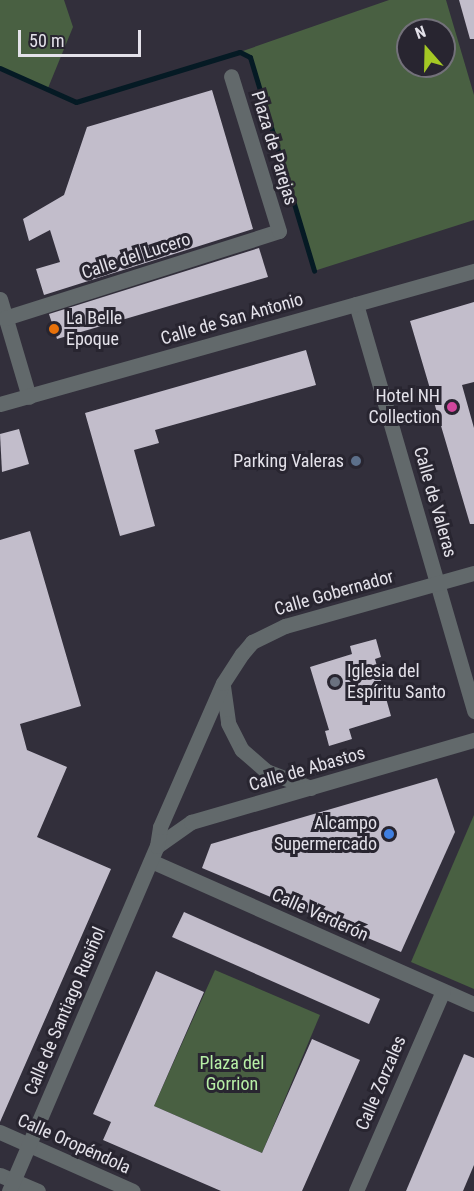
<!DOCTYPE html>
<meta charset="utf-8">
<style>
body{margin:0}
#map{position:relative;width:474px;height:1191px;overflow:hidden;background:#322f3b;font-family:"Roboto Condensed",sans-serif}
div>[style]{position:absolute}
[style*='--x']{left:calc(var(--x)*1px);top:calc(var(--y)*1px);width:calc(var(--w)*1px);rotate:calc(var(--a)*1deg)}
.green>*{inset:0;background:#496042}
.stream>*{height:5px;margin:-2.5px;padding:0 2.5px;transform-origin:2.5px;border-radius:2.5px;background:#051a24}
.building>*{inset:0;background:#c2bdcb}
.street>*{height:15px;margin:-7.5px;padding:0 7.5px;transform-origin:7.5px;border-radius:7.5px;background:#62696b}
.dots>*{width:16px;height:16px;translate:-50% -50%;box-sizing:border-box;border:3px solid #282530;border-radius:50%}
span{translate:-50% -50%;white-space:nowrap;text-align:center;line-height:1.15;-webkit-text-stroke:6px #282530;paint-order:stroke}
.street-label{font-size:18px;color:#e4e2ea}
.poi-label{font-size:18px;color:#e4e2ea}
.left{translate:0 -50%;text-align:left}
.right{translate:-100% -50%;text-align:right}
.park-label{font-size:18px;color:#b7efa6}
.north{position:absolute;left:396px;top:18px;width:60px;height:60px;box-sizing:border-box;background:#282530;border:2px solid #73717a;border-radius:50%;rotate:340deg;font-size:16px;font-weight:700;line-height:24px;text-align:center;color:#e4e2ea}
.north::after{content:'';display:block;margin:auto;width:21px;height:27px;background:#a4c824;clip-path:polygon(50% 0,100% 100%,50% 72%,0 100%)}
.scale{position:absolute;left:18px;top:30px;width:123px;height:27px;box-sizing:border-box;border:3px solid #e4e2ea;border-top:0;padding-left:8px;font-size:18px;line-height:21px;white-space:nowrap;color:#e4e2ea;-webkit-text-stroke:4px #282530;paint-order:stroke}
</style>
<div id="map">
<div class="green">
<div style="clip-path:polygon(0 0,64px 0,73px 27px,48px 88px,0 68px)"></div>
<div style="clip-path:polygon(evenodd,389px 0,446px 0,474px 95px,474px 220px,314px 271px,253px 65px,250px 57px,240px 52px,389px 0,408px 30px,444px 30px,444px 66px,408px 66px,408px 30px)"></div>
<div style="clip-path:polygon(474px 815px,474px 989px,411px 962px)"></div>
<div style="clip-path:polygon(215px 970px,320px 1015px,262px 1153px,154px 1106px)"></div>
</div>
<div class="stream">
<div style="--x:0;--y:68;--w:83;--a:24.1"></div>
<div style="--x:76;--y:102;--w:171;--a:-17"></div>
<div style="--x:240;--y:52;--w:11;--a:27"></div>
<div style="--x:250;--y:57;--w:223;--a:73.3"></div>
</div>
<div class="building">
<div style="clip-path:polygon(459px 0,474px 0,474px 39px,470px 39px)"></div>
<div style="clip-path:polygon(212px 90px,253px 229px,44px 295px,36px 269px,60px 262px,50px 230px,29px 241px,23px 219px,64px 195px,87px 127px)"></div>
<div style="clip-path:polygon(259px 248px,268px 277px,57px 339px,49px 314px)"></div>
<div style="clip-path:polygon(474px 302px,474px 382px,462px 385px,474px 428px,474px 524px,470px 524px,410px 321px)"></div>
<div style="clip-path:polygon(306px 350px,316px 385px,155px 430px,159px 443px,134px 450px,155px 526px,120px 536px,85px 413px)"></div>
<div style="clip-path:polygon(19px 429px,29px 464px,2px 472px,0 434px)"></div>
<div style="clip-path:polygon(30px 531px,81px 706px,20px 724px,27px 750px,67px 767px,37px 837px,111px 869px,0 1122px,0 540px)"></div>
<div style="clip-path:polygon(376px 639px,381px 657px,375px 659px,391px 716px,349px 729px,352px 739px,329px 746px,325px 731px,329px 730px,310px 667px,352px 654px,350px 646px)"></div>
<div style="clip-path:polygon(437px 778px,455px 832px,401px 952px,202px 868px,211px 844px)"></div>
<div style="clip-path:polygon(184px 912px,380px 999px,369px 1024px,172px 937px)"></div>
<div style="clip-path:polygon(156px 971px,204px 992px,154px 1106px,262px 1153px,312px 1039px,360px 1060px,302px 1191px,221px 1191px,103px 1140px,111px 1122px,93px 1114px)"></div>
<div style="clip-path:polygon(464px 1054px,474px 1058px,474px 1165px,463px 1191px,406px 1191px)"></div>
</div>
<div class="street">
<div style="--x:0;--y:299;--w:102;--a:73.5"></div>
<div style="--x:356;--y:304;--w:424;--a:73.8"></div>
<div style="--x:5;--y:318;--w:287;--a:-17.6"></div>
<div style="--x:279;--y:231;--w:162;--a:-107.2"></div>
<div style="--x:0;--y:404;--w:492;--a:-15.7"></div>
<div style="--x:223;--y:686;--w:37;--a:82"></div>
<div style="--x:228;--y:723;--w:30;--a:63"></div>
<div style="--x:242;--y:750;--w:32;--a:41"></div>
<div style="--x:266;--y:771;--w:48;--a:20.7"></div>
<div style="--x:157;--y:846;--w:42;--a:-35.2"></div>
<div style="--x:191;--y:822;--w:295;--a:-16.2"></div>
<div style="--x:151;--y:861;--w:353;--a:23.9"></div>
<div style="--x:0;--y:1132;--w:145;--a:23.9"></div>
<div style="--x:0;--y:1175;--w:41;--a:22.8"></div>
<div style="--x:9;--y:1191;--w:375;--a:-66.8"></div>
<div style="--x:157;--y:846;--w:19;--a:-81"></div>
<div style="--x:160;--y:827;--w:157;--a:-66.4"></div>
<div style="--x:223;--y:683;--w:35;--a:-57"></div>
<div style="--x:242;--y:654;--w:16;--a:-50"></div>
<div style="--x:252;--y:642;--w:37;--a:-26"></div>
<div style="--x:285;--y:626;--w:196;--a:-15.7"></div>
<div style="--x:356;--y:1191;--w:218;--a:-66.5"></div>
</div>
<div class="dots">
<div style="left:54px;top:329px;background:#e8710a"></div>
<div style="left:452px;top:407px;background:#d1479c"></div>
<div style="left:356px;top:461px;background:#5c6f8a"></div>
<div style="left:335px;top:682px;background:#6b7280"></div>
<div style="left:389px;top:834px;background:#3f7fe0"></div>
</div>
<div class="street-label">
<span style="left:274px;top:148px;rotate:73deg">Plaza de Parejas</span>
<span style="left:136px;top:256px;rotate:-18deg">Calle del Lucero</span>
<span style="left:232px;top:319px;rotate:-16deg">Calle de San Antonio</span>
<span style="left:435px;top:502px;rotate:74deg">Calle de Valeras</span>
<span style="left:334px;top:593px;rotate:-16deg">Calle Gobernador</span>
<span style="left:307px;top:769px;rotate:-16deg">Calle de Abastos</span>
<span style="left:320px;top:915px;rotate:24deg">Calle Verderón</span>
<span style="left:65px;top:1011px;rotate:-67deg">Calle de Santiago Rusiñol</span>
<span style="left:381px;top:1083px;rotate:-67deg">Calle Zorzales</span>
<span style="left:74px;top:1144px;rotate:24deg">Calle Oropéndola</span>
</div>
<div class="poi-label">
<span class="left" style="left:66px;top:329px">La Belle<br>Epoque</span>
<span class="right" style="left:440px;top:407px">Hotel NH<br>Collection</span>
<span class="right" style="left:344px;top:461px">Parking Valeras</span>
<span class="left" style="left:347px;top:682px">Iglesia del<br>Espíritu Santo</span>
<span class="right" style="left:377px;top:834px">Alcampo<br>Supermercado</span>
</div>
<div class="park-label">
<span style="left:232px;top:1074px">Plaza del<br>Gorrion</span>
</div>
<div class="north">N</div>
<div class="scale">50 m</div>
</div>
